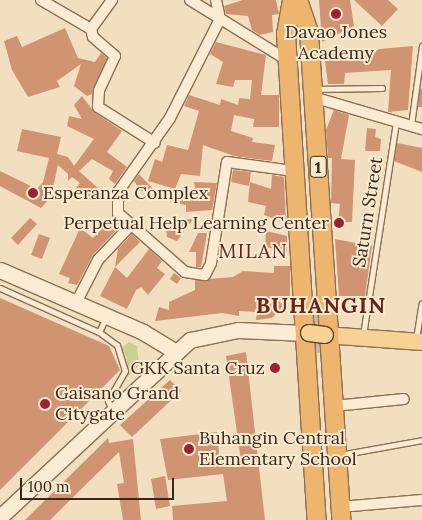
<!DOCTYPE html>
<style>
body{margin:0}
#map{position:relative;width:422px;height:520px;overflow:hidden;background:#f1dfbf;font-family:Lora,serif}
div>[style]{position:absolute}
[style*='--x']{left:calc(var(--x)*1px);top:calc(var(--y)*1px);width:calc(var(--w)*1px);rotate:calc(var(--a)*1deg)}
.green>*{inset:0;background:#cccf92}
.building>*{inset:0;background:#d19472}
.trunk-tunnel>*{height:18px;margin-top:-9px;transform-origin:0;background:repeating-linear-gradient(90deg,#ccba9e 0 18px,transparent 0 27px)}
.roads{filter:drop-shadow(1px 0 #8a6f56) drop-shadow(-1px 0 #8a6f56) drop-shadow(0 1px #8a6f56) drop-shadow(0 -1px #8a6f56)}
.service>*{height:5px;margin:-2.5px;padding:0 2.5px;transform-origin:2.5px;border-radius:2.5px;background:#fbecd3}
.minor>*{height:10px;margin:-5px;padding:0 5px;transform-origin:5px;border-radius:5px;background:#fbecd3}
.secondary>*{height:15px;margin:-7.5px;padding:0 7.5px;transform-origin:7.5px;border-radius:7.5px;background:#fbecd3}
.primary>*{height:16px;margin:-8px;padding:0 8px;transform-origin:8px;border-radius:8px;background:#f7d294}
.trunk>*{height:18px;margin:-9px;padding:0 9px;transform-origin:9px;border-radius:9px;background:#eeb56e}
.bridges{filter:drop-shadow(1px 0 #583d2b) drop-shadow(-1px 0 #583d2b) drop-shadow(0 1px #583d2b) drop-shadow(0 -1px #583d2b)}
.primary-bridge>*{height:16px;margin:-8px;padding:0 8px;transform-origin:8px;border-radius:8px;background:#f7d294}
.dots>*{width:14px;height:14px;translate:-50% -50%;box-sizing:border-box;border:2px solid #f8e9cf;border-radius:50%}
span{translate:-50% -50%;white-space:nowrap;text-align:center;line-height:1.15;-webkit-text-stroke:4px #f8e9cf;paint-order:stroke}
.shield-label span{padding:1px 4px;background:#f8e9cf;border:1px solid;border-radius:4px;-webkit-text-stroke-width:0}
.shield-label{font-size:16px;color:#39281c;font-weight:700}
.poi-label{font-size:18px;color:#39281c}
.left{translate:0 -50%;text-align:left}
.right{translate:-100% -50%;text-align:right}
.street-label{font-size:18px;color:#39281c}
.quarter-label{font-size:20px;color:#682418;letter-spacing:1px}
.district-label{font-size:22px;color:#682418;font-weight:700;letter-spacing:1px}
.scale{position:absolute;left:20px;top:478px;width:154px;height:22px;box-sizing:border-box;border:2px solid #39281c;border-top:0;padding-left:6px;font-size:15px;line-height:18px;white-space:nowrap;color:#39281c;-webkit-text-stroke:4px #f8e9cf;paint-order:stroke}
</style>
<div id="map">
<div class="green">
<div style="clip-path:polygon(129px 342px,137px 346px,139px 366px,127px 377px,127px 358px,122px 348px)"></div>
</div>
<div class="building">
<div style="clip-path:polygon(243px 0,276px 0,279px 14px,272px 15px,273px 32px,260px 35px,252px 30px,248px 16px,226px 14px,224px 6px)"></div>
<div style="clip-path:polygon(319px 0,350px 0,354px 26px,322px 42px)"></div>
<div style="clip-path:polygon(354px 0,388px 0,398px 9px,382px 26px)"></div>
<div style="clip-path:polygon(65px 28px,78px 58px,95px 62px,101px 53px,107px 58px,92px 94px,87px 96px,74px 86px,81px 64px,57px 81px,60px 87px,28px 97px,12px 70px,4px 41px,17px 36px,22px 47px)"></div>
<div style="clip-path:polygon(216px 42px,266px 55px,261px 95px,279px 95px,279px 127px,253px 127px,254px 119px,234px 115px,231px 131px,253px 138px,252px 142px,275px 145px,272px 161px,234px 156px,203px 145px,200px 176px,181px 174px,175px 189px,148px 181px,155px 159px,162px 162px,167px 145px,188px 150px,199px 111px,184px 106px,189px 95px,220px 105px,221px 99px,238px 105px,239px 98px,250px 99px,252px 80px,235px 80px,233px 87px,216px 84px,223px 62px,210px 54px)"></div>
<div style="clip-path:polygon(413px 46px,408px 110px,388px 112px,391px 70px,345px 73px,344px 84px,328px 84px,324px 54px)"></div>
<div style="clip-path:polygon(420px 89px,422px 89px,422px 107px,418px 107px)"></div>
<div style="clip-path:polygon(82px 96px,94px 112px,122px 131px,107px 152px,127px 167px,115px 184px,109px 179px,113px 171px,92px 159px,79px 171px,99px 189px,91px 200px,74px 191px,80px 183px,72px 177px,68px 181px,68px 174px,58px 165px,51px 197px,41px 208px,0 186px,0 171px,37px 189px,43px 182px,49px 158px,17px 151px,22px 129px,61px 137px,57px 154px,68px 157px,74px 166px,94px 139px,67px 126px,69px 116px,82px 119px,74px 105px)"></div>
<div style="clip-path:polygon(334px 110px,349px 115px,341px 159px,355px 160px,352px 222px,338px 222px,340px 204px,331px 203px,332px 158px,328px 158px,326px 130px)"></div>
<div style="clip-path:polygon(367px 128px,376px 129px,375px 137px,381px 139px,380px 151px,365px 151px)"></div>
<div style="clip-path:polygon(397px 143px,422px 148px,422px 172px,394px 161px)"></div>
<div style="clip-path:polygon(233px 170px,251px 172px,249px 186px,231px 182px)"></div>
<div style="clip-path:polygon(139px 174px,157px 193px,141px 191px,134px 181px)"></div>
<div style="clip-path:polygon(272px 175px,284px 177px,286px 223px,264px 215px,266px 206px,248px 202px,250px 182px,271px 189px)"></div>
<div style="clip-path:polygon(194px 182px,217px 183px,212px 210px,186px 212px,186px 205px,180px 204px,180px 193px,196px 193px)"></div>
<div style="clip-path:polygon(30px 218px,37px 224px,18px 245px,11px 238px)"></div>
<div style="clip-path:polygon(113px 218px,121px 225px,93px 255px,77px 285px,68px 283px,70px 278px,59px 274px,80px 228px,93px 238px)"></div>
<div style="clip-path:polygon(193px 219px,177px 241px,167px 237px,166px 227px,174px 226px,175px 220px)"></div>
<div style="clip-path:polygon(266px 231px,287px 236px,287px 251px,265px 247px)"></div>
<div style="clip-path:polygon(198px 233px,207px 233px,201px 267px,196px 267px,196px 252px,189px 252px)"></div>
<div style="clip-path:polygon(39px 234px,50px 238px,42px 259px,31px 255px)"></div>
<div style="clip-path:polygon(132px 234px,140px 242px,115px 267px,118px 249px)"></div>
<div style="clip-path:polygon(335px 239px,372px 246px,365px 296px,339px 296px)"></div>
<div style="clip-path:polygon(149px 249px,162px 261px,157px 268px,165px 274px,148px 295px,141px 287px,136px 290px,127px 309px,100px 296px,115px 267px,127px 278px)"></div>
<div style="clip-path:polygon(274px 266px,290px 266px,290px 298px,272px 318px,256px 320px,257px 312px,239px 311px,239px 316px,222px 313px,155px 321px,159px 307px,169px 310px,169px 302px,195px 290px,195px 280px,233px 277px,243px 271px,274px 273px)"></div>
<div style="clip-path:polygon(174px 273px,181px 278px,177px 284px,170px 279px)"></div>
<div style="clip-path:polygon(0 298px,109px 346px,120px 370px,0 490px)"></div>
<div style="clip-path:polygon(246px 352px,265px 520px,173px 520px,172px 506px,227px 501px,223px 474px,168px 480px,160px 439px,217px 432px,220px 464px,241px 461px,226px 356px)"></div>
<div style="clip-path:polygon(170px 380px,181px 391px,132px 437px,120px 425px)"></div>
<div style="clip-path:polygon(108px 438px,109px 443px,133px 439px,141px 520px,123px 520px,117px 484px,124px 483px,119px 452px,50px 520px,25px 520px)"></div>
<div style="clip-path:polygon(165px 476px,170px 506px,156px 509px,151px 479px)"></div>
</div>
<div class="trunk-tunnel">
<div style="--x:315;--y:315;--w:38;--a:85"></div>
</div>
<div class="roads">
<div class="service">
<div style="--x:315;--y:89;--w:67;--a:-0.9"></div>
<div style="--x:411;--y:125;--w:80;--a:-82.1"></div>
<div style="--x:0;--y:288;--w:108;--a:24"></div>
<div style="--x:99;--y:332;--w:22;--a:36"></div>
<div style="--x:117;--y:345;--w:27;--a:73"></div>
<div style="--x:125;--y:371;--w:34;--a:120"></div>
<div style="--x:108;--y:401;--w:9;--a:63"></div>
<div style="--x:99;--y:332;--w:17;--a:-65"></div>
<div style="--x:363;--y:335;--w:217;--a:-81.2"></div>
<div style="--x:416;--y:339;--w:36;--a:-81"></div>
<div style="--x:339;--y:455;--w:84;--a:-10.2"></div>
</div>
<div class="minor">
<div style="--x:41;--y:0;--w:58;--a:30.1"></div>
<div style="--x:190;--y:0;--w:114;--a:31.7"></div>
<div style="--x:216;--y:0;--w:19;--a:78"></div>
<div style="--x:220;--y:19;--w:111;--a:116.8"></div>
<div style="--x:170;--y:118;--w:90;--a:125.1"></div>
<div style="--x:118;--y:192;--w:21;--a:90"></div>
<div style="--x:118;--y:213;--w:89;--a:41.4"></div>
<div style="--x:185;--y:272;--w:20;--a:9"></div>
<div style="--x:205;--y:275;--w:13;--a:-63"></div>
<div style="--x:211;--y:263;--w:102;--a:-81"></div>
<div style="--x:227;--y:162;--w:68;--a:7.7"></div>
<div style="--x:91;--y:29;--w:8;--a:76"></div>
<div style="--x:93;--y:37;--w:29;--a:41"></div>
<div style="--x:115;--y:56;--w:38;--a:115"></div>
<div style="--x:99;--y:91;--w:16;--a:94"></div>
<div style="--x:98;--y:107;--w:67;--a:32.3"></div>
<div style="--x:91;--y:29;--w:36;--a:-54"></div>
<div style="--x:313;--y:97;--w:114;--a:16.4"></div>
<div style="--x:76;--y:303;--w:48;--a:-62.9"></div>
<div style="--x:98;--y:260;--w:48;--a:-46.7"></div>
<div style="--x:334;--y:406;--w:70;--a:-5.7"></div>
<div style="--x:340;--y:507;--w:82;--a:-4.9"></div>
</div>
<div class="secondary">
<div style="--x:0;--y:270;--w:156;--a:23.4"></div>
<div style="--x:143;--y:332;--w:37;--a:31"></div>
<div style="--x:0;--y:517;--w:260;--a:-43"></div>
<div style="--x:190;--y:340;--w:49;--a:-11.8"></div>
<div style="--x:238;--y:330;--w:67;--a:2.6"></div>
</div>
<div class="primary">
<div style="--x:325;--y:335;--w:97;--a:4.1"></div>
</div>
<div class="trunk">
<div style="--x:292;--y:0;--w:35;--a:100"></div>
<div style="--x:286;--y:34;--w:487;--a:86.4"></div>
<div style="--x:298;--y:0;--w:34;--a:71"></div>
<div style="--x:309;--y:32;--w:489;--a:86.2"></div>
</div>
</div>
<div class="bridges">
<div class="primary-bridge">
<div style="--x:309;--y:333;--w:16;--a:7"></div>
</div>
</div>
<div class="dots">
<div style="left:336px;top:14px;background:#9d222b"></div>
<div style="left:33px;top:193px;background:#9d222b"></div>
<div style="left:339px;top:223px;background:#9d222b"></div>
<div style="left:275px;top:368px;background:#9d222b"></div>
<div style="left:45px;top:404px;background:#9d222b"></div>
<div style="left:189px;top:449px;background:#9d222b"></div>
</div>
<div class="shield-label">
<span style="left:318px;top:167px">1</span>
</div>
<div class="poi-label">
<span style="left:336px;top:43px">Davao Jones<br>Academy</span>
<span class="left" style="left:43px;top:193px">Esperanza Complex</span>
<span class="right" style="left:329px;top:223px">Perpetual Help Learning Center</span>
<span class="right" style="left:265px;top:368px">GKK Santa Cruz</span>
<span class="left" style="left:55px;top:404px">Gaisano Grand<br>Citygate</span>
<span class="left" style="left:199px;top:449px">Buhangin Central<br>Elementary School</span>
</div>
<div class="street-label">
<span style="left:368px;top:212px;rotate:-81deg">Saturn Street</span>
</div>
<div class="quarter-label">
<span style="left:253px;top:250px">MILAN</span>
</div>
<div class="district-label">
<span style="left:321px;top:306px">BUHANGIN</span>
</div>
<div class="scale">100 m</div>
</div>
